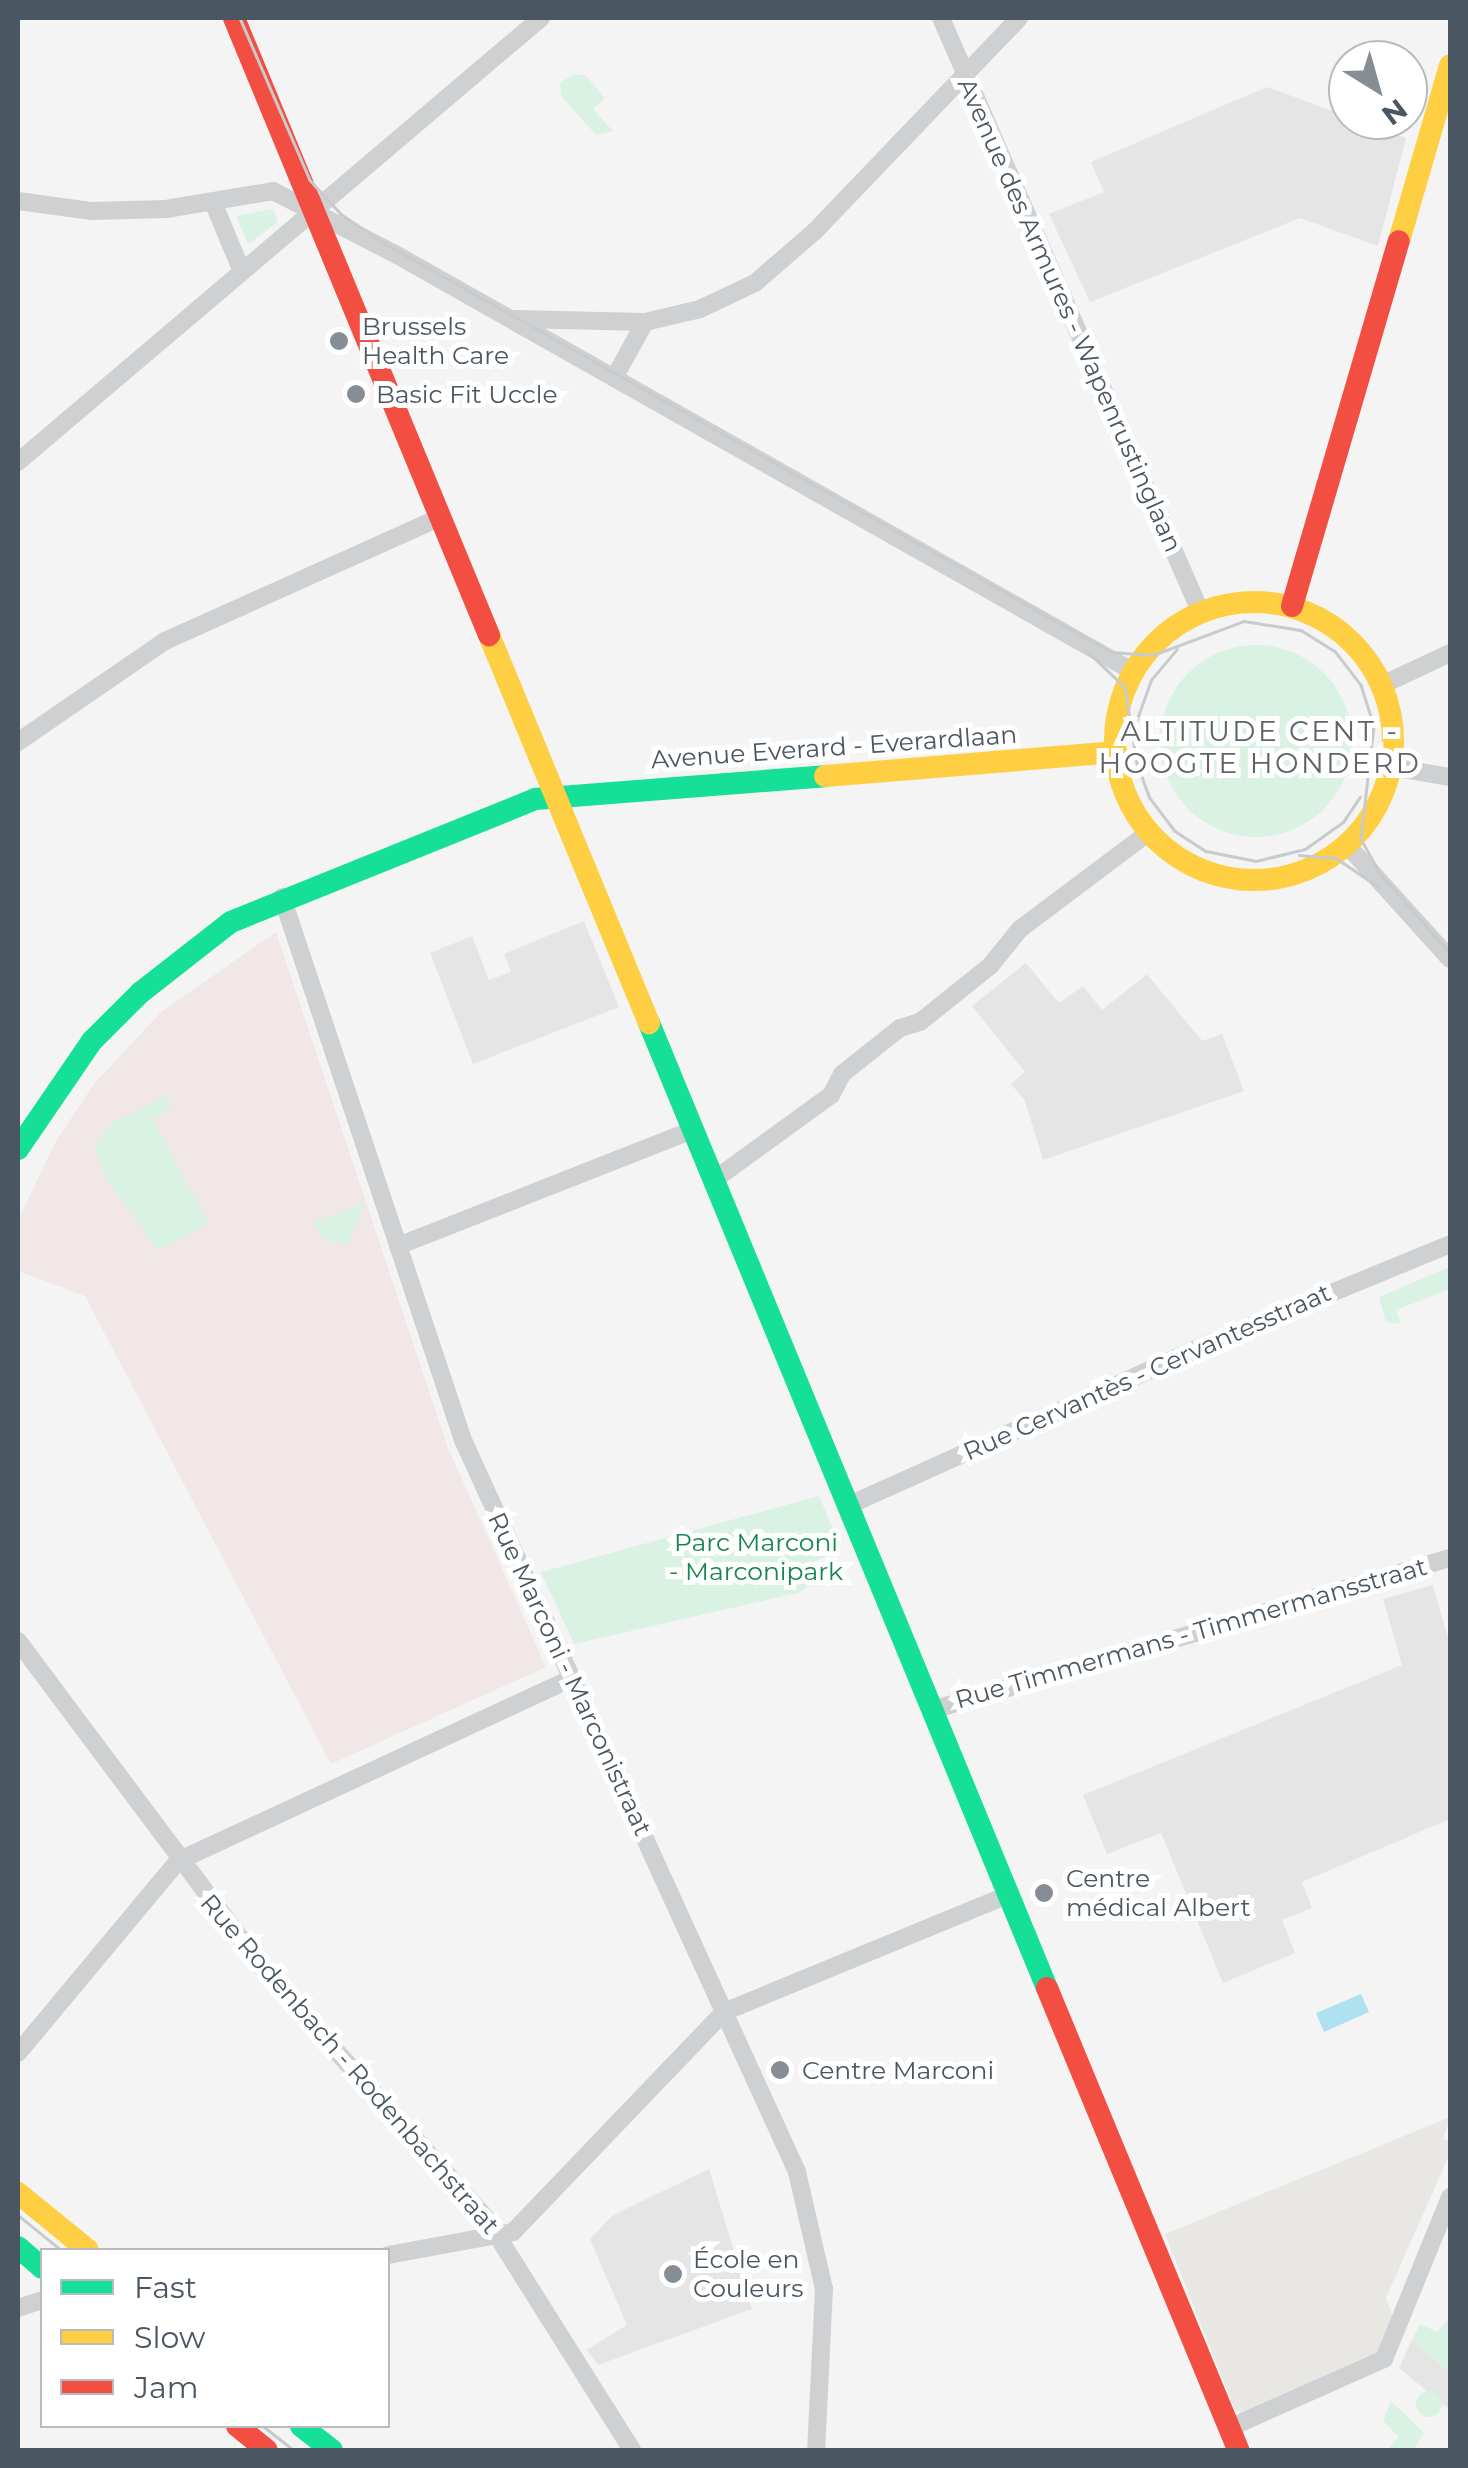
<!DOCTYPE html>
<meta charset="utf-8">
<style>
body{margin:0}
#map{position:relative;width:1468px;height:2468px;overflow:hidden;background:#f4f4f4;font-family:Montserrat,sans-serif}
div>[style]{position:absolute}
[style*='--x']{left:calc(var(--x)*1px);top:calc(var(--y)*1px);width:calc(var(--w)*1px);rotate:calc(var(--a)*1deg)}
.commercial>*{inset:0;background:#e8e7e3}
.education>*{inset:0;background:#e6e5e6}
.medical>*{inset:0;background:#f1e7e6}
.green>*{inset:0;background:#d9f2e3}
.round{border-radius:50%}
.water>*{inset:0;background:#aee2f0}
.street>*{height:18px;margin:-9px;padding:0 9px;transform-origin:9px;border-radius:9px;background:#ced0d2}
.fast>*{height:22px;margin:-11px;padding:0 11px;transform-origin:11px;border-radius:11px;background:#16e098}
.slow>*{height:22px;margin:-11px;padding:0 11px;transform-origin:11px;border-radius:11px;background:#ffcf43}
.slow>.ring{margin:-11px;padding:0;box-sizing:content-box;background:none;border:22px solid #ffcf43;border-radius:50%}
.jam>*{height:22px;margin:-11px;padding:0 11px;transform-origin:11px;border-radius:11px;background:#f24e42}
.tram>*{height:2.5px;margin:-1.25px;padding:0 1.25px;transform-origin:1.25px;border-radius:1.25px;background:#c9cacc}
.dots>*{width:28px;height:28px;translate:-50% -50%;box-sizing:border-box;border:5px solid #fff;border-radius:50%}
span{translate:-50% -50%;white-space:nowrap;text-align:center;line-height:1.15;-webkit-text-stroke:10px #fff;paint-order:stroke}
.street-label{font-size:25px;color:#4a5661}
.poi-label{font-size:25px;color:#4a5661}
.left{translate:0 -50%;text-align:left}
.park-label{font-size:25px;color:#17864f}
.neighbourhood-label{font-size:28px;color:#5f6368;letter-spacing:2.5px}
.frame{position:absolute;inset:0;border:20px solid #4a5661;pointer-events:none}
.legend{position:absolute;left:40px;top:2248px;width:350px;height:180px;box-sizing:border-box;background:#fff;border:2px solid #b7bbc0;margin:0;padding:12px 18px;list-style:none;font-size:30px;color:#4a5661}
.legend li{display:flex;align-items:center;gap:20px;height:50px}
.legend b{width:50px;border:2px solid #b7bbc0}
.north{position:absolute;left:1328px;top:40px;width:100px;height:100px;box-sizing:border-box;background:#fff;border:2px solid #b7bbc0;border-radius:50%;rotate:143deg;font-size:28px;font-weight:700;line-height:40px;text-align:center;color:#4a5661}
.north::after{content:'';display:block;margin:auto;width:35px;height:45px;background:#868d94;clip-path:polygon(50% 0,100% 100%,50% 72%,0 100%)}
</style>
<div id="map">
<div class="commercial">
<div style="clip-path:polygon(1450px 2117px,1443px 2139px,1450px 2141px,1450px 2153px,1386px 2298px,1393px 2317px,1377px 2352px,1243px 2413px,1235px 2410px,1165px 2234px)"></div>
</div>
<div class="education">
<div style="clip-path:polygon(1267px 87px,1406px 138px,1378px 246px,1300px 218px,1090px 302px,1049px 214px,1104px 192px,1091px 162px)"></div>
<div style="clip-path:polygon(584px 921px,619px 1007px,473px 1064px,430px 953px,472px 936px,489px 980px,511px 972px,504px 954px)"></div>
<div style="clip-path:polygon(1026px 963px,1059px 1003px,1083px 986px,1102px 1010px,1147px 974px,1202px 1041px,1222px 1034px,1244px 1091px,1043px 1160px,1025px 1101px,1011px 1084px,1025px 1072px,972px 1006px)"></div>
<div style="clip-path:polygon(1433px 1585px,1450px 1645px,1450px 1819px,1302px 1882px,1312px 1908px,1282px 1920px,1295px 1953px,1223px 1983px,1161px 1833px,1107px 1854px,1083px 1795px,1402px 1665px,1383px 1599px)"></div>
<div style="clip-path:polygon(709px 2169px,752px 2309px,598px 2365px,587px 2350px,627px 2325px,590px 2239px,613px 2215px)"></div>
<div style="clip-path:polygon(1412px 2340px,1450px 2372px,1450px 2410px,1399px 2368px)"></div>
</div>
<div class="medical">
<div style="clip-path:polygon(276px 932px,448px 1448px,546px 1667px,331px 1764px,85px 1296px,18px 1271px,18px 1220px,56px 1141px,94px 1084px,161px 1012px)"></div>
</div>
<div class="green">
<div style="clip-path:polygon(574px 75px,585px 75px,605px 98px,593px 109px,613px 131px,596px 135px,561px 96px,560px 82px)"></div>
<div style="clip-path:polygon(273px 209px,278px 222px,248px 244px,236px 216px)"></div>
<div class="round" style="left:1160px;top:645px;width:192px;height:192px"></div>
<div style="clip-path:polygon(167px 1095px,172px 1108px,153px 1119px,209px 1224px,158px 1251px,104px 1175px,94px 1147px,110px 1124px)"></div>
<div style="clip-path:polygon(365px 1203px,348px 1244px,324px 1240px,314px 1222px)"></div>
<div style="clip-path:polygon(1450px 1267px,1450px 1289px,1396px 1310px,1401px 1324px,1386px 1322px,1379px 1297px)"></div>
<div style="clip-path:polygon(819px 1496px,842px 1550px,802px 1566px,810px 1584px,801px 1592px,574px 1644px,541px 1572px)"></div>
<div style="clip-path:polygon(1450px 2317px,1450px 2372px,1412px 2340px,1420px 2324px,1437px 2332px)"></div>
<div class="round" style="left:1416px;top:2391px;width:26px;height:26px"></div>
<div style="clip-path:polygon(1391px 2401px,1424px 2433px,1413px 2450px,1387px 2450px,1399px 2437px,1383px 2421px)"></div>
</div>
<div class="water">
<div style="clip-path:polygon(1361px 1994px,1369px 2012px,1324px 2032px,1316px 2013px)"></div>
</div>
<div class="street">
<div style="--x:941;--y:18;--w:649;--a:66.4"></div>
<div style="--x:18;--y:201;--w:75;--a:7.7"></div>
<div style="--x:92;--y:211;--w:74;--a:-1.5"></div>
<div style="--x:166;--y:209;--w:109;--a:-9.5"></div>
<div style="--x:273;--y:191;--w:140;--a:27.3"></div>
<div style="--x:397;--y:255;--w:845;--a:29.51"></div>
<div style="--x:213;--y:202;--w:70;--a:67.4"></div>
<div style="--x:515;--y:319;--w:130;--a:1.3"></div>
<div style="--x:645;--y:322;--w:57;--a:-13.3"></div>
<div style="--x:700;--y:309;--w:61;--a:-25.3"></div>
<div style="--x:755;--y:283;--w:79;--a:-40.9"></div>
<div style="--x:815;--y:231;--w:295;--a:-46.2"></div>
<div style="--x:614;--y:378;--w:64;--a:-61"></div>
<div style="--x:18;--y:462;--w:686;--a:-40.33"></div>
<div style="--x:1382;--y:685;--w:75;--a:-25.2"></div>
<div style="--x:18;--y:742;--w:178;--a:-34.5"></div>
<div style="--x:165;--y:641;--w:303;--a:-24.2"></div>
<div style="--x:1391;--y:767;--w:60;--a:9.6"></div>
<div style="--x:1347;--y:845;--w:154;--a:47.9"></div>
<div style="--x:282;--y:897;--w:572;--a:71.57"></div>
<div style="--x:463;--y:1440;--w:805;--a:65.47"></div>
<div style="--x:797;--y:2172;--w:120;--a:77"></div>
<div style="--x:824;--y:2289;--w:161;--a:92.8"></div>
<div style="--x:714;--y:1180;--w:145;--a:-36"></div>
<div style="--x:831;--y:1095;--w:24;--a:-62"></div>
<div style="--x:842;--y:1074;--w:74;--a:-38.4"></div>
<div style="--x:900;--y:1028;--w:21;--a:-17"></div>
<div style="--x:920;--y:1022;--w:90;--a:-38.7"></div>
<div style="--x:990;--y:966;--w:48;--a:-51"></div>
<div style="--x:1020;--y:929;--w:161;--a:-36.9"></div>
<div style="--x:398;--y:1246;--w:317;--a:-21.5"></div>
<div style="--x:847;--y:1506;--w:403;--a:-24.2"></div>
<div style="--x:1215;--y:1341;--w:254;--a:-22.4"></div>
<div style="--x:18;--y:1641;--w:416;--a:53.2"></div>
<div style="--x:267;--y:1974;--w:328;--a:48.1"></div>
<div style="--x:486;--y:2218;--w:274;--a:57.8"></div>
<div style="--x:932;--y:1710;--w:540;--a:-16.35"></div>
<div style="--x:18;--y:2053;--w:250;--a:-50.2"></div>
<div style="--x:178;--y:1861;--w:432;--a:-24.9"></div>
<div style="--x:388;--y:2255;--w:127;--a:-10.4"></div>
<div style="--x:513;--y:2232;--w:305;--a:-46.2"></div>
<div style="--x:724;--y:2012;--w:307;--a:-22.4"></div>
<div style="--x:18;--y:2308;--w:25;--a:-18"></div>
<div style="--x:1229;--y:2428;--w:170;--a:-24"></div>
<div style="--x:1384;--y:2359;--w:175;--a:-67.8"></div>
</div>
<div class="fast">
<div style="--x:649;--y:1023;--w:1044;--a:67.59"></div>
<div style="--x:18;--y:1149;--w:131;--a:-55.6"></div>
<div style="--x:92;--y:1041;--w:68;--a:-45"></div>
<div style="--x:140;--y:993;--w:115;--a:-38"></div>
<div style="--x:231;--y:922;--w:328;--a:-22"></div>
<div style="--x:535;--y:799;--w:291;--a:-4.5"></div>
<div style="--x:18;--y:2247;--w:32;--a:41"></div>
<div style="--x:301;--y:2426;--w:39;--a:38"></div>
</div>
<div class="slow">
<div style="--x:1399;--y:241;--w:183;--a:-73.8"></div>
<div class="ring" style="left:1115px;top:602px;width:256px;height:256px"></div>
<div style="--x:489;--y:635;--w:420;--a:67.6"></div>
<div style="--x:825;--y:776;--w:292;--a:-4.7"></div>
<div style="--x:18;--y:2193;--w:90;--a:39.2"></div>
</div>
<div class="jam">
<div style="--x:234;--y:18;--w:668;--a:67.55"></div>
<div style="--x:1292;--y:606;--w:380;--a:-73.7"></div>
<div style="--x:1047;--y:1988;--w:500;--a:67.5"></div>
<div style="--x:237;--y:2426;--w:38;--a:39"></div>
</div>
<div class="tram">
<div style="--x:240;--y:18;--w:176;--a:66.6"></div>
<div style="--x:310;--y:180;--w:46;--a:47.6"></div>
<div style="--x:341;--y:214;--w:52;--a:34"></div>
<div style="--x:384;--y:243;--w:834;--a:29.36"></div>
<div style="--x:1111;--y:652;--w:42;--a:4.1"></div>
<div style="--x:1153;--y:655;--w:97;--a:-20.5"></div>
<div style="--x:1244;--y:621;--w:58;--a:9"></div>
<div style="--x:1301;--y:630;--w:40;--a:32"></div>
<div style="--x:1335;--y:651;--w:43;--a:52.6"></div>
<div style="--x:1361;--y:685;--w:43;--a:72.4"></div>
<div style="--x:1374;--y:726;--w:114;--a:96.6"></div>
<div style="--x:1361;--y:839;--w:38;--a:61"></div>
<div style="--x:1379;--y:872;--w:108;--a:48.8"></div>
<div style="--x:1087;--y:651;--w:52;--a:43.5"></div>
<div style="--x:1125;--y:687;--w:77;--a:81"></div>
<div style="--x:1137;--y:763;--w:37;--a:70"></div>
<div style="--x:1150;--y:798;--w:41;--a:52.9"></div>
<div style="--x:1175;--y:831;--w:37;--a:33"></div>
<div style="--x:1206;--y:851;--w:51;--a:11.3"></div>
<div style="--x:1256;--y:861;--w:50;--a:-13.8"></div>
<div style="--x:1305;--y:849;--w:47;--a:-35.4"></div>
<div style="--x:1343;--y:822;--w:30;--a:-56"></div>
<div style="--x:1136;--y:722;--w:45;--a:-70.3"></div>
<div style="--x:1151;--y:680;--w:40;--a:-50"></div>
<div style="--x:1299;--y:855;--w:37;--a:5"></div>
<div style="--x:1336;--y:858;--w:52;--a:34"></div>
<div style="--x:18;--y:2215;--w:55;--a:39.1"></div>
<div style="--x:263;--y:2426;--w:39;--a:38"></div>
</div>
<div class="dots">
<div style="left:339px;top:341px;background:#868d94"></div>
<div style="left:356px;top:394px;background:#868d94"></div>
<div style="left:1044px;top:1893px;background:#868d94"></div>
<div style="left:780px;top:2070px;background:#868d94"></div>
<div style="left:673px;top:2274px;background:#868d94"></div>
</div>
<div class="street-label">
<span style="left:1070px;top:315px;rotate:66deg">Avenue des Armures - Wapenrustinglaan</span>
<span style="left:834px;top:747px;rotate:-4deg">Avenue Everard - Everardlaan</span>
<span style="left:1147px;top:1372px;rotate:-24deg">Rue Cervantès - Cervantesstraat</span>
<span style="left:1191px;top:1633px;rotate:-16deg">Rue Timmermans - Timmermansstraat</span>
<span style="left:570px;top:1674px;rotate:65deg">Rue Marconi - Marconistraat</span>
<span style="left:350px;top:2064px;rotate:49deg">Rue Rodenbach - Rodenbachstraat</span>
</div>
<div class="poi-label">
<span class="left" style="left:362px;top:341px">Brussels<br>Health Care</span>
<span class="left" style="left:376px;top:394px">Basic Fit Uccle</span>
<span class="left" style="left:1066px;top:1893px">Centre<br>médical Albert</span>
<span class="left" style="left:802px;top:2070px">Centre Marconi</span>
<span class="left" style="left:693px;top:2274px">École en<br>Couleurs</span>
</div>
<div class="park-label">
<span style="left:756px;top:1557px">Parc Marconi<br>- Marconipark</span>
</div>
<div class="neighbourhood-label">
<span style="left:1260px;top:747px">ALTITUDE CENT -<br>HOOGTE HONDERD</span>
</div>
<div class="frame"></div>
<ul class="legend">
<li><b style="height:12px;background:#16e098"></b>Fast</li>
<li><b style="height:12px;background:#ffcf43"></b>Slow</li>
<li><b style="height:12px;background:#f24e42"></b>Jam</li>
</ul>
<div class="north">N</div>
</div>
